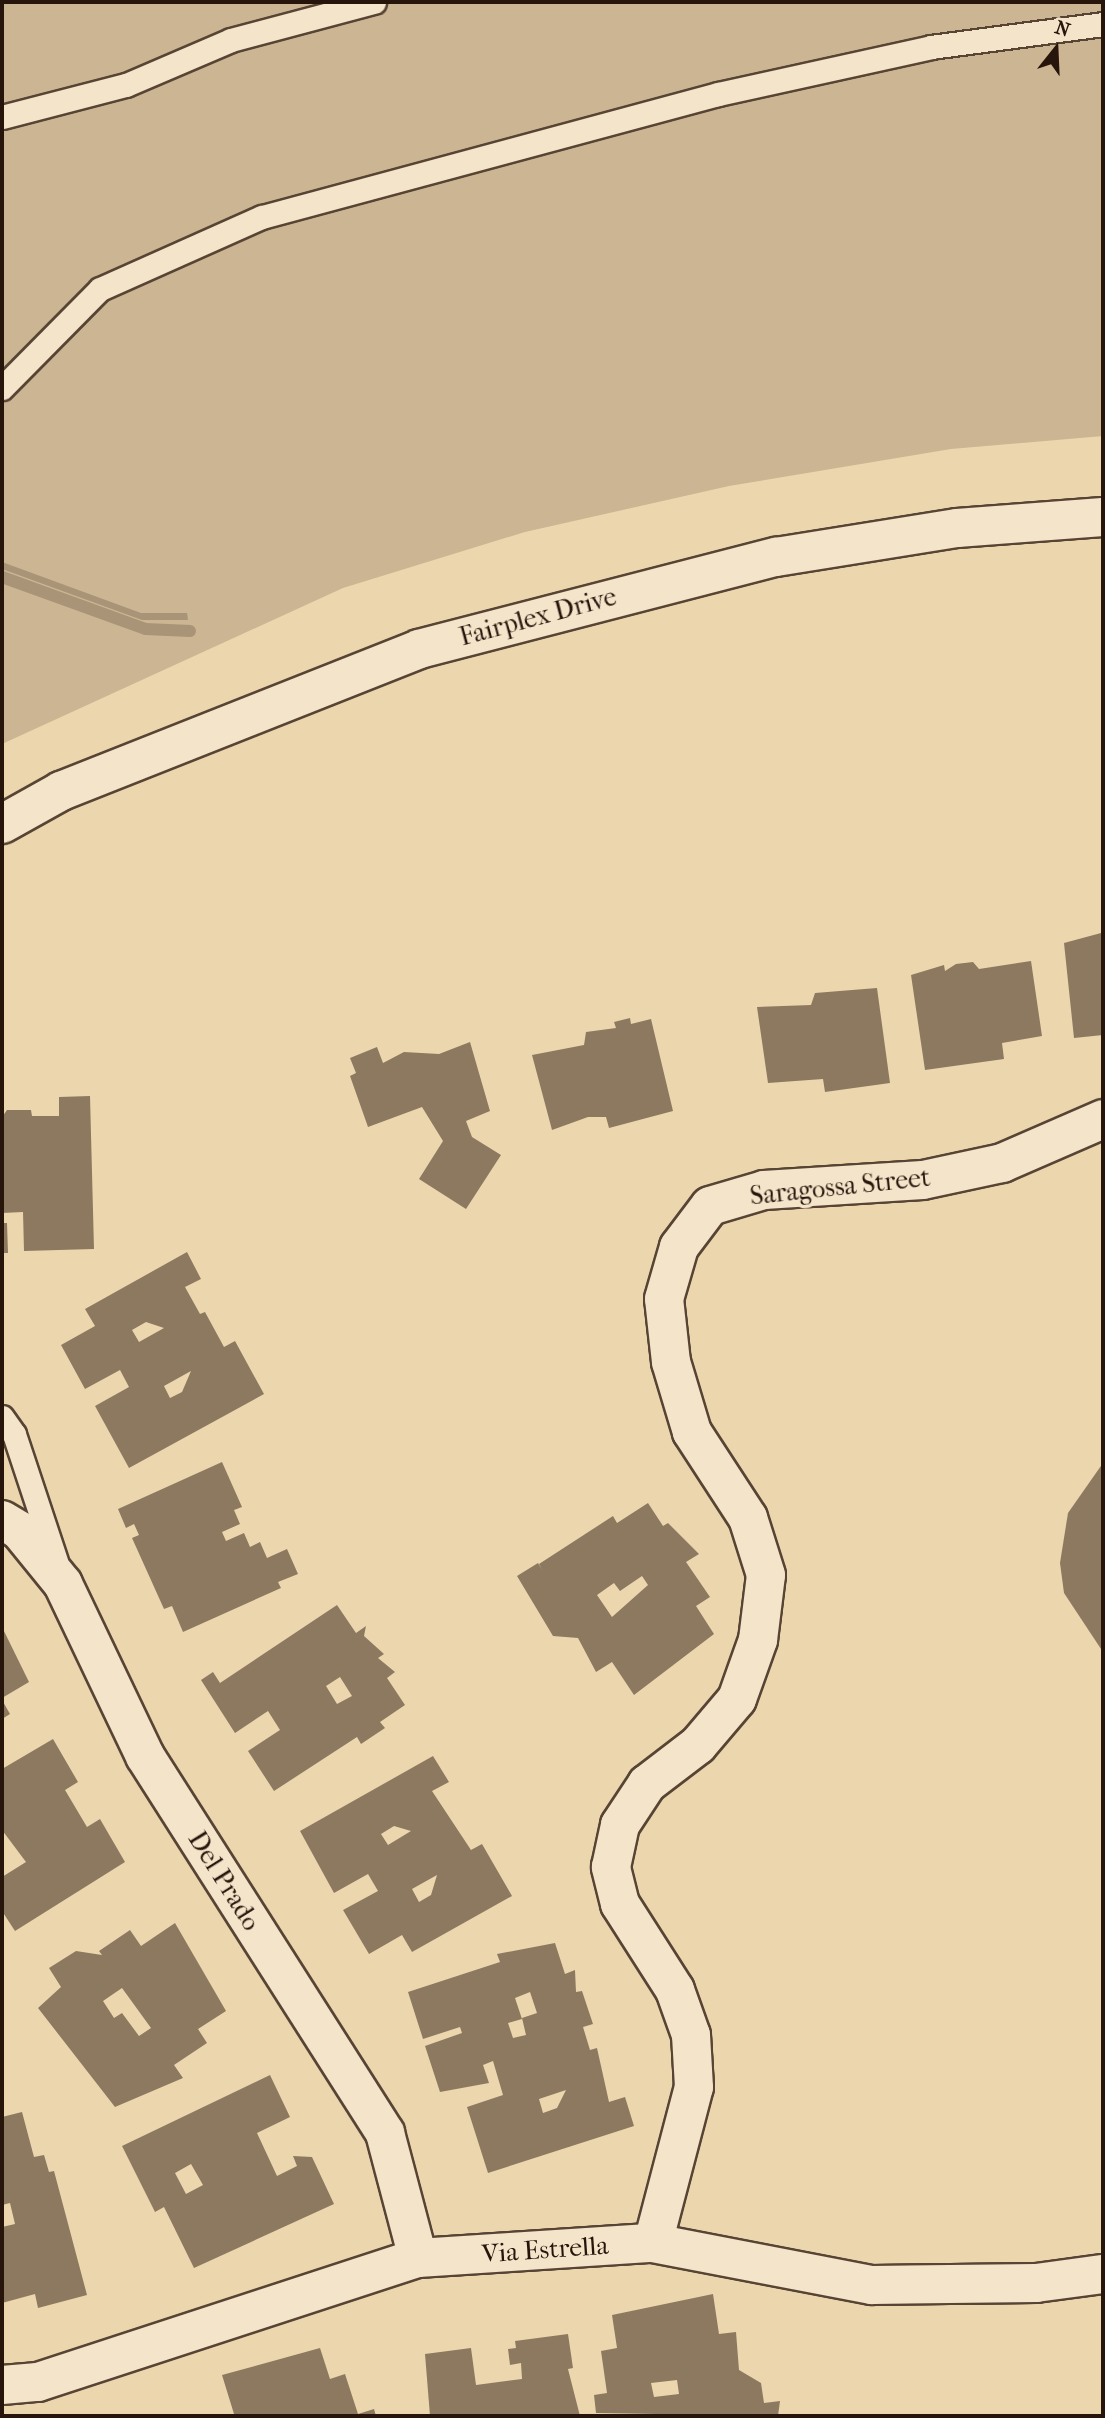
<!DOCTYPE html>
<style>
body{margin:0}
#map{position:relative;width:1105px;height:2418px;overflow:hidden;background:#ecd6ae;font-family:"IM FELL French Canon",serif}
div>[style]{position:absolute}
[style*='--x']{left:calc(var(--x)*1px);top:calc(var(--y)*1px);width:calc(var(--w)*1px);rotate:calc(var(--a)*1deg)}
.green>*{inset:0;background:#cbb592}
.water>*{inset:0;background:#a99477}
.stream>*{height:12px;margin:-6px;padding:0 6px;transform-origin:6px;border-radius:6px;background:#a99477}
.building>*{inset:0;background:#8d7960}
.roads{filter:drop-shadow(2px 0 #584434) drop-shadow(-2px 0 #584434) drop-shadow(0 2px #584434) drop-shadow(0 -2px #584434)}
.lane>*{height:23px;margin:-11.5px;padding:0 11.5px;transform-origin:11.5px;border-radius:11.5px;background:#f3e4ca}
.street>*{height:38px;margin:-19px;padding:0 19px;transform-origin:19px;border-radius:19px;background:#f3e4ca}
.secondary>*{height:38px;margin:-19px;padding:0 19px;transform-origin:19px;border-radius:19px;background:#f3e4ca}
span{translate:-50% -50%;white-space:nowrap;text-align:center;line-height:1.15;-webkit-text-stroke:7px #f3e4ca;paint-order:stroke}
.street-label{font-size:26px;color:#27140b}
.frame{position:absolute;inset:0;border:4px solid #27140b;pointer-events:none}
.north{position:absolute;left:1021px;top:14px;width:70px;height:70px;-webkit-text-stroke:5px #f3e4ca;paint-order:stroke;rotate:18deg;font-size:19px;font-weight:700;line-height:28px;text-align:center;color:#27140b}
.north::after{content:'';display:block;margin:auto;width:24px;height:32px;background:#27140b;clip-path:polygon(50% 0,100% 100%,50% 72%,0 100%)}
</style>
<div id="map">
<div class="green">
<div style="clip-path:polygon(2px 2px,1103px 2px,1103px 436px,951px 449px,729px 486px,525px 532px,343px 588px,2px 744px)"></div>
</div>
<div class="water">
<div style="clip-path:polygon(2px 562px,141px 613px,187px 613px,188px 620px,142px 620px,2px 569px)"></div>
</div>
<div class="stream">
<div style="--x:2;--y:577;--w:153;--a:19.9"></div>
<div style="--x:146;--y:629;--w:44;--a:2.6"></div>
</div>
<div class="building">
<div style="clip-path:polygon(1101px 933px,1103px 1035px,1074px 1038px,1064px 943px)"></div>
<div style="clip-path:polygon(1031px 961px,1042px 1036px,1002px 1043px,1004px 1059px,925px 1070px,911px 975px,944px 965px,945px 971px,956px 964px,973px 962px,979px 969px)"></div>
<div style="clip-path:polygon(877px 988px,890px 1083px,825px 1092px,823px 1079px,768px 1083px,757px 1007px,811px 1005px,815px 993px)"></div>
<div style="clip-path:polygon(630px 1018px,631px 1024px,651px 1019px,673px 1111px,609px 1128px,606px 1117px,588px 1117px,552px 1130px,532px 1055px,584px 1045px,586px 1032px,616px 1028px,614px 1022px)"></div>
<div style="clip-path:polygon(470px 1042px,490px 1111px,466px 1121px,472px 1137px,501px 1155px,466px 1209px,419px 1179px,443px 1141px,422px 1107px,368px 1127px,350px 1076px,356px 1073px,350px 1058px,377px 1047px,383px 1063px,404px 1052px,439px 1054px)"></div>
<div style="clip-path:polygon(90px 1096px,94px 1249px,24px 1251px,23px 1212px,2px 1213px,2px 1117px,7px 1110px,31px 1110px,32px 1116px,59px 1116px,59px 1097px)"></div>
<div style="clip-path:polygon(2px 1223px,7px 1223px,8px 1253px,2px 1253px)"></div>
<div style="clip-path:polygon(evenodd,187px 1252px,201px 1279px,185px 1287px,200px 1314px,205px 1312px,224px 1347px,235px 1341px,264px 1394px,129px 1468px,95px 1406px,129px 1387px,120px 1370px,85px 1389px,61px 1345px,95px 1326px,85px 1309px,187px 1252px,146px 1322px,164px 1328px,139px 1342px,132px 1330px,146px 1322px,187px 1252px,191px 1371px,182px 1392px,170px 1398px,164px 1386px,191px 1371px)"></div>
<div style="clip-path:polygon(222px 1462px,242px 1507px,234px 1510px,240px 1524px,222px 1532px,226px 1541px,244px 1533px,250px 1547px,260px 1542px,267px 1558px,287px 1549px,298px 1574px,278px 1582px,281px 1588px,183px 1632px,172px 1606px,164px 1609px,132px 1538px,139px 1535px,134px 1524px,126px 1528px,118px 1509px)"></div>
<div style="clip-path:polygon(1103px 1463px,1103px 1652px,1064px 1593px,1060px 1563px,1068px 1513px)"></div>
<div style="clip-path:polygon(evenodd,648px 1503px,663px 1526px,668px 1523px,699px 1554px,686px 1562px,710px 1597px,696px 1606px,714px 1634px,634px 1695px,612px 1662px,596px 1672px,578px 1638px,553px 1636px,517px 1576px,538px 1563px,542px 1570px,539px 1564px,613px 1516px,617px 1523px,648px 1503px,642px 1576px,648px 1585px,612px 1617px,597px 1595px,614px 1583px,620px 1591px,642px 1576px)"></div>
<div style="clip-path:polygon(evenodd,337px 1605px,356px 1633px,366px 1626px,364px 1636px,384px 1654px,378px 1658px,395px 1672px,387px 1678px,405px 1705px,380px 1722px,385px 1728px,361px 1744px,357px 1737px,274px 1791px,248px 1751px,280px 1730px,268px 1711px,235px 1733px,201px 1680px,213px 1672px,220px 1683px,337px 1605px,340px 1677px,352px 1696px,337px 1704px,326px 1686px,340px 1677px)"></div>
<div style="clip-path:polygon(2px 1627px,29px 1682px,2px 1698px)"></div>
<div style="clip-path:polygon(2px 1700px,10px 1714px,2px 1719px)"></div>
<div style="clip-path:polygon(53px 1739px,78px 1782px,65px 1790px,87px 1827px,100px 1819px,125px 1862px,15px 1931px,2px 1911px,2px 1877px,26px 1862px,2px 1830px,2px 1769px)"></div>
<div style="clip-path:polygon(evenodd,433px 1756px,449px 1782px,432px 1791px,471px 1850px,482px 1844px,512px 1896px,412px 1952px,402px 1935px,369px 1954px,343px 1910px,378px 1891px,368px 1874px,334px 1893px,300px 1831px,433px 1756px,394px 1826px,411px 1831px,388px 1845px,381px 1834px,394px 1826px,433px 1756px,437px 1875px,431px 1895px,419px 1902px,412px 1889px,437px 1875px)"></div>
<div style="clip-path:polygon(evenodd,175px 1923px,226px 2011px,198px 2029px,207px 2043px,174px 2065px,183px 2078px,115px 2107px,38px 2008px,61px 1987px,49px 1968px,76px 1951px,102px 1955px,99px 1951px,130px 1930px,141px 1946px,175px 1923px,122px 1988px,151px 2028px,139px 2036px,122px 2013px,114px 2018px,103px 2001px,122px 1988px)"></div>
<div style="clip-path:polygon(evenodd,555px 1943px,565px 1974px,575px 1970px,576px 1992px,582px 1991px,593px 2024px,583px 2027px,590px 2050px,597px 2048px,609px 2102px,625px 2097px,634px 2126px,488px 2173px,467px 2107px,503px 2095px,493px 2061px,483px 2065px,489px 2083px,440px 2092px,425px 2046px,462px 2033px,460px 2027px,423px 2039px,408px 1992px,500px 1962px,497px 1954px,555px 1943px,530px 1992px,537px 2013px,522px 2018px,526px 2035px,513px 2038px,508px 2023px,522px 2019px,515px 1998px,530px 1992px,555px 1943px,566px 2090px,557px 2108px,543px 2113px,539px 2099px,566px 2090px)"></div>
<div style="clip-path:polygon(evenodd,270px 2075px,290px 2117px,257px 2133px,277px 2176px,297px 2166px,293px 2156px,312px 2157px,334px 2204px,194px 2268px,164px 2207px,155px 2212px,122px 2146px,270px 2075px,191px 2164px,203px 2185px,186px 2194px,175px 2173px,191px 2164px)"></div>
<div style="clip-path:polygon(22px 2112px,34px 2157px,44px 2155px,49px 2172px,54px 2171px,87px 2295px,38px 2308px,35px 2294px,2px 2303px,2px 2227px,15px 2224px,10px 2203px,2px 2205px,2px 2117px)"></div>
<div style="clip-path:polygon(evenodd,713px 2294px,719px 2334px,736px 2332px,739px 2370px,761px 2383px,764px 2403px,780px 2401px,778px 2416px,596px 2413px,594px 2395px,607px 2393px,601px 2351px,617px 2348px,612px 2315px,713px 2294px,677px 2380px,679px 2394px,654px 2397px,651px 2383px,677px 2380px)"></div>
<div style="clip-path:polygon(568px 2334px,573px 2368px,568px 2369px,580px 2416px,430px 2416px,425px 2354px,471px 2348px,476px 2385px,522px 2379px,521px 2363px,510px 2365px,508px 2349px,516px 2348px,515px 2341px)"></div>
<div style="clip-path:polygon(320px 2348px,330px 2379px,345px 2374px,358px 2414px,374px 2409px,376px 2416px,229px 2416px,234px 2414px,222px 2375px)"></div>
</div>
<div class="roads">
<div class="lane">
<div style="--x:2;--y:117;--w:128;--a:-14.5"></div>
<div style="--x:126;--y:85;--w:114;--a:-23.2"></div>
<div style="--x:231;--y:40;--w:148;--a:-14.9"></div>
<div style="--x:2;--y:388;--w:139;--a:-45.3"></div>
<div style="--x:100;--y:289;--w:177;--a:-24"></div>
<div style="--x:262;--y:217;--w:472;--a:-15.1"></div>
<div style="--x:718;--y:94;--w:218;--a:-12.4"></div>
<div style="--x:931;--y:47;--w:174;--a:-7.6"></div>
<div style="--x:2;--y:1417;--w:21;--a:55"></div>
<div style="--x:14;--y:1434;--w:134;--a:71.7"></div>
</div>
<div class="street">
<div style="--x:2;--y:1520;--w:21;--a:31"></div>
<div style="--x:20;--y:1531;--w:68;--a:50.9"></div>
<div style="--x:63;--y:1584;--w:191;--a:64.5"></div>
<div style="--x:145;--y:1756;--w:447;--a:57.5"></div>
<div style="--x:385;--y:2133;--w:129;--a:75.2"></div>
<div style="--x:653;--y:2243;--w:161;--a:-75.3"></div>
<div style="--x:694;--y:2087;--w:52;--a:-93.3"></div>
<div style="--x:691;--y:2035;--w:48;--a:-109.6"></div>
<div style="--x:675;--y:1990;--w:102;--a:-122.6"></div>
<div style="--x:620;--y:1904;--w:38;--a:-104"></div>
<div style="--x:611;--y:1867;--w:43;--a:-77.9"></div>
<div style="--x:620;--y:1825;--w:49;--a:-56.6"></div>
<div style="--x:647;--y:1784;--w:64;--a:-37.4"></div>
<div style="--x:698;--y:1745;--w:60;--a:-49.7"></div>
<div style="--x:737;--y:1699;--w:63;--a:-70.4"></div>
<div style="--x:758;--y:1640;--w:65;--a:-83"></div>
<div style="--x:766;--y:1575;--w:60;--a:-107.5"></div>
<div style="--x:748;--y:1518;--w:103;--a:-123.1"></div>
<div style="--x:692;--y:1432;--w:73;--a:-106.7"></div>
<div style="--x:671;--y:1362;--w:63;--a:-96.3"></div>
<div style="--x:664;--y:1299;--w:54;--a:-73.9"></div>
<div style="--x:679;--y:1247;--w:51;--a:-52.9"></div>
<div style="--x:710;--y:1206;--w:56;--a:-16.5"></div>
<div style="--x:764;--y:1190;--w:159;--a:-3.6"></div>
<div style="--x:923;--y:1180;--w:81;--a:-12.1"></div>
<div style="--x:1002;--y:1163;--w:110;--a:-23.5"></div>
<div style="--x:2;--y:2385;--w:36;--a:-5"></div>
<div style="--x:38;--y:2382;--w:400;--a:-18.1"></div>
<div style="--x:418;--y:2258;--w:235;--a:-3.7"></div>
<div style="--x:653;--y:2243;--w:223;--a:10.9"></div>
<div style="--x:872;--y:2285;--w:164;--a:-0.7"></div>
<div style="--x:1036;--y:2283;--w:68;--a:-7.7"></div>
</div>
<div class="secondary">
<div style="--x:2;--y:824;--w:68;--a:-29.2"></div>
<div style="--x:61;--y:791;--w:385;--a:-21.6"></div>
<div style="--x:419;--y:649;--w:369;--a:-14.5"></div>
<div style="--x:776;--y:557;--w:183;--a:-9.1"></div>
<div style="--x:957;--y:528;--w:146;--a:-4.3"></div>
</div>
</div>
<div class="street-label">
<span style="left:538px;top:617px;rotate:-15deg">Fairplex Drive</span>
<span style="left:840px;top:1187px;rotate:-6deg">Saragossa Street</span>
<span style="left:224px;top:1881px;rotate:58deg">Del Prado</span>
<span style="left:545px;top:2250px;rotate:-4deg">Via Estrella</span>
</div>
<div class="frame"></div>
<div class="north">N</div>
</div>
